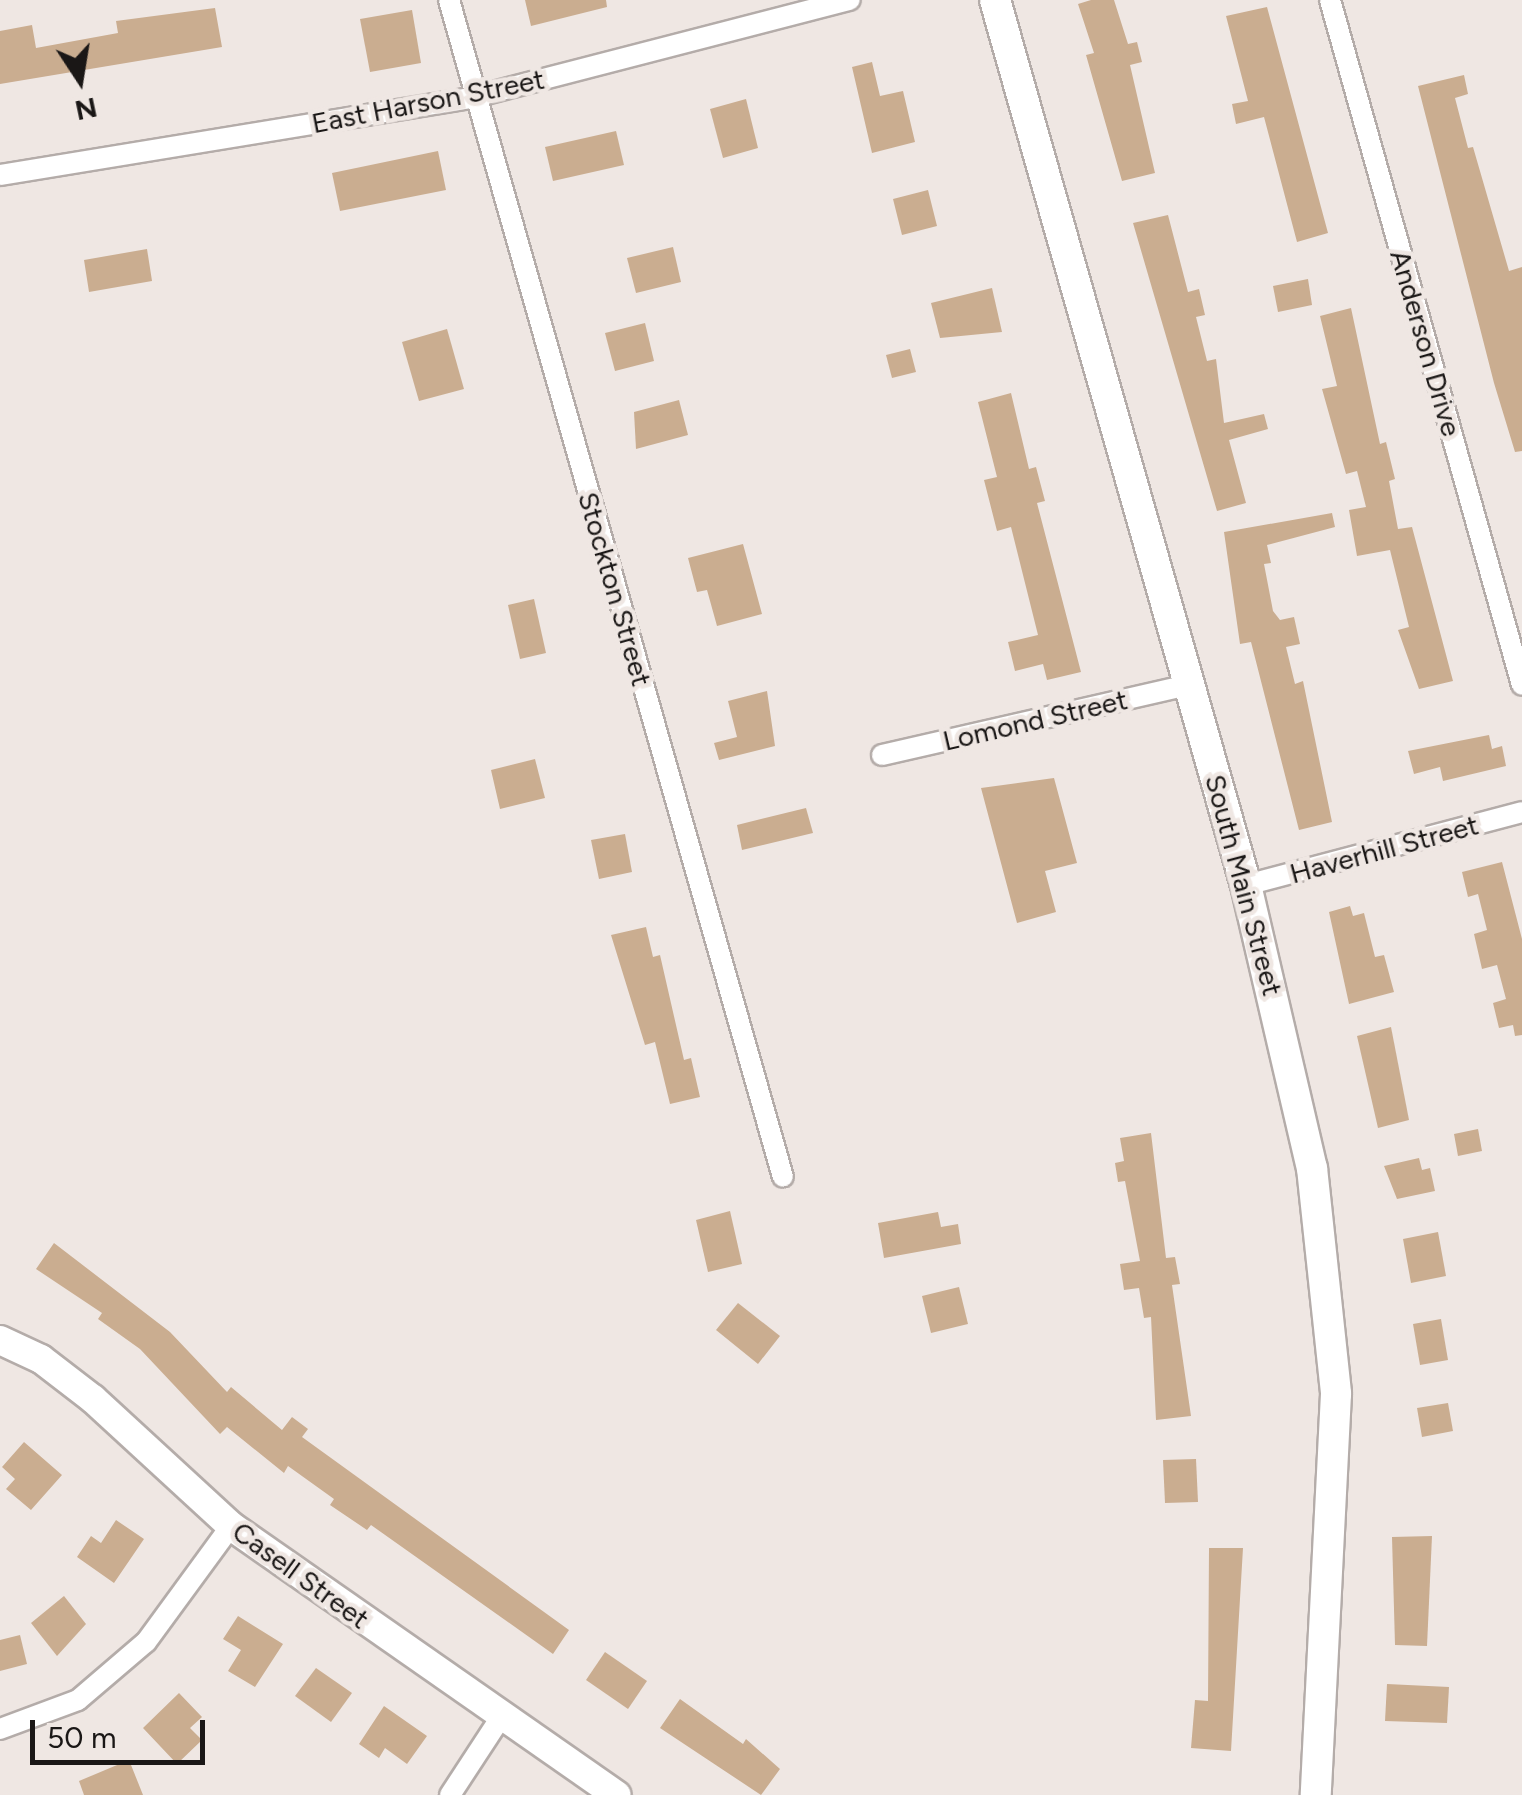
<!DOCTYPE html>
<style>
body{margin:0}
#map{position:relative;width:1522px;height:1795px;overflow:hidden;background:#efe7e3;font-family:Figtree,sans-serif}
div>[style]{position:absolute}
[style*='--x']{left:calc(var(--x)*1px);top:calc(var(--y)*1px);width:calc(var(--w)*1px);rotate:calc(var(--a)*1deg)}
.building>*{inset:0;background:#caad90}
.roads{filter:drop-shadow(2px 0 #b4aca9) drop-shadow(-2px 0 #b4aca9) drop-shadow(0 2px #b4aca9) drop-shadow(0 -2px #b4aca9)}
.street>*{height:20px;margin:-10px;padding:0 10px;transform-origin:10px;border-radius:10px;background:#fff}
.secondary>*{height:28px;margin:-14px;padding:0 14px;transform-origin:14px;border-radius:14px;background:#fff}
.primary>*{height:30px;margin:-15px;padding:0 15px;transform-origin:15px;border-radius:15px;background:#fff}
span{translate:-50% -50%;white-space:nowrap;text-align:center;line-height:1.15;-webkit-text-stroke:9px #efe7e3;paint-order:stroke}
.street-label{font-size:28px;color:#1a1716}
.north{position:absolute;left:30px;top:30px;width:100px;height:100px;-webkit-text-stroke:8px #efe7e3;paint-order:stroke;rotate:168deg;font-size:28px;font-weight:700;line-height:40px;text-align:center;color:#1a1716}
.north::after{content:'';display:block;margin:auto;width:35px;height:45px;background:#1a1716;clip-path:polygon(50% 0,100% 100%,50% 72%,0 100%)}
.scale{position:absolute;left:30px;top:1720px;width:175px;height:45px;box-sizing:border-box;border:5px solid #1a1716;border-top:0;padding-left:12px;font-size:30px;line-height:35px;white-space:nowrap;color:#1a1716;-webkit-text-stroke:8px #efe7e3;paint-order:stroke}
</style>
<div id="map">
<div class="building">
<div style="clip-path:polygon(525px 0,606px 0,607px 7px,531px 26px)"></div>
<div style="clip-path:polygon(1091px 0,1114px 0,1128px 44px,1137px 42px,1142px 62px,1130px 65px,1155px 173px,1122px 181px,1086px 55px,1094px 53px,1078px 4px)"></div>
<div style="clip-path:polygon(1267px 7px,1328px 233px,1297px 242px,1264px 117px,1236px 124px,1232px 104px,1248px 101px,1226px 16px)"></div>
<div style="clip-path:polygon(215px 8px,222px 47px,0 84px,0 31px,32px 25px,36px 48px,118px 33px,116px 21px)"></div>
<div style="clip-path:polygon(412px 10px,421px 63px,370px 72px,360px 19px)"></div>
<div style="clip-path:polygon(872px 62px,880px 96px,903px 91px,915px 142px,872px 153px,852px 67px)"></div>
<div style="clip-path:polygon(1464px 75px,1468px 94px,1455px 98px,1468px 148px,1473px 147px,1509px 271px,1522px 267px,1522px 451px,1515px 452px,1494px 383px,1418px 86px)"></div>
<div style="clip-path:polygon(746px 99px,758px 148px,723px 158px,710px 109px)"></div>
<div style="clip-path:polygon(616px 131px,624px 165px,553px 181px,545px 147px)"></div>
<div style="clip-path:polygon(438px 151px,446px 190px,340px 211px,332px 173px)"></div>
<div style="clip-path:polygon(928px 190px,937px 226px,902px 235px,893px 199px)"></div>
<div style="clip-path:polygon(1168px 215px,1188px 292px,1199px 289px,1205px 315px,1196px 317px,1207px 361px,1216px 359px,1224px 423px,1264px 414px,1268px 429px,1229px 440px,1246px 503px,1217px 511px,1133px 223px)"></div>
<div style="clip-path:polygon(673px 247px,681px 282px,636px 293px,627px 258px)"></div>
<div style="clip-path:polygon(147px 249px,152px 281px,89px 292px,84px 260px)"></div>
<div style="clip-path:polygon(1308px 279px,1312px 305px,1278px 312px,1273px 286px)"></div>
<div style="clip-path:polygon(992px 288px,1002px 332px,940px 338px,931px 303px)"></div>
<div style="clip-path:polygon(1351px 308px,1380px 444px,1386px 442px,1395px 479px,1389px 481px,1398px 529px,1412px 527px,1453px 681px,1419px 689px,1398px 630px,1409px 627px,1390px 550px,1357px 556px,1349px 510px,1366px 507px,1357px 471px,1346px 474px,1322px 389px,1337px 386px,1320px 316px)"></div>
<div style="clip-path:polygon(645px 323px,654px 361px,615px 371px,605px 333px)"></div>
<div style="clip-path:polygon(447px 329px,464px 389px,419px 401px,402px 342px)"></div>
<div style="clip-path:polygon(910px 349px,916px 372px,892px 378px,886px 355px)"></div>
<div style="clip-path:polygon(1011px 393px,1029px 469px,1036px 467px,1045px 501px,1037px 503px,1081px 672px,1047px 680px,1043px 664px,1015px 671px,1008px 642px,1038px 635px,1011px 527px,997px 531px,984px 480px,997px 477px,978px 402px)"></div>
<div style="clip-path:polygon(679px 400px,688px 435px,636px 449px,634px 412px)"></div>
<div style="clip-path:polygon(1332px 513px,1335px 527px,1267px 545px,1271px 563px,1264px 564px,1273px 611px,1280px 620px,1294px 617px,1300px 644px,1286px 647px,1295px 684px,1303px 681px,1332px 822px,1299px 830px,1251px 642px,1240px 644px,1224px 532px)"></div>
<div style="clip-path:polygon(743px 544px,762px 614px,717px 626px,707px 590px,697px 592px,688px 558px)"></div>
<div style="clip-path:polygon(534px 599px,546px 653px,520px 659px,508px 605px)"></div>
<div style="clip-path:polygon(767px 691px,775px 746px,719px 760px,714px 743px,737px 737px,728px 701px)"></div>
<div style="clip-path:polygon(1489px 735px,1492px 749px,1502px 746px,1506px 766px,1443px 781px,1440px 767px,1414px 774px,1408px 751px)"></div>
<div style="clip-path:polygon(535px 759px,545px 798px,500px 809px,491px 770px)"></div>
<div style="clip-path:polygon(1054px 778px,1077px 863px,1045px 871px,1056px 912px,1017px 923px,981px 788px)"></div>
<div style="clip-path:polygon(806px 808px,813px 833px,742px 850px,737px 825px)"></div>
<div style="clip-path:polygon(625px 834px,632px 872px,599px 879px,591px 840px)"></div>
<div style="clip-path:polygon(1502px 862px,1522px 939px,1522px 1035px,1515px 1036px,1513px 1025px,1499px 1028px,1493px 1003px,1506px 999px,1497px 965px,1482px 969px,1474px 934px,1487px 930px,1478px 894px,1468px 897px,1462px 872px)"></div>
<div style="clip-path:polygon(1350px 906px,1353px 916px,1364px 913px,1375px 957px,1384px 955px,1394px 992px,1349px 1004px,1329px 912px)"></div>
<div style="clip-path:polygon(646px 927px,653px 957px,660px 955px,684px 1060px,691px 1058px,700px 1097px,670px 1104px,655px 1042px,645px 1045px,611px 935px)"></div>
<div style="clip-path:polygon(1391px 1027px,1409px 1120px,1378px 1128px,1357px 1036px)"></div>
<div style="clip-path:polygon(1478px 1129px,1482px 1151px,1458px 1156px,1454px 1134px)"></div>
<div style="clip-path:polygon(1151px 1133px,1166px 1258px,1175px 1257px,1180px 1284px,1172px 1285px,1191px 1416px,1156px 1420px,1151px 1317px,1144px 1318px,1139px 1288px,1124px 1290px,1120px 1264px,1140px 1261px,1125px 1181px,1118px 1182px,1115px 1163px,1124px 1161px,1120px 1138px)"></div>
<div style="clip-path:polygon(1419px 1158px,1422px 1170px,1430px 1168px,1435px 1191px,1397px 1199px,1384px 1166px)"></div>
<div style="clip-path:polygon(730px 1211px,742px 1264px,708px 1272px,696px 1220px)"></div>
<div style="clip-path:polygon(938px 1212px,941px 1227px,958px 1224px,961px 1244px,884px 1258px,878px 1223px)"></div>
<div style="clip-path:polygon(1438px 1232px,1446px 1276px,1411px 1283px,1403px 1239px)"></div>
<div style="clip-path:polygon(54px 1243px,170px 1332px,227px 1392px,231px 1387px,282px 1430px,292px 1417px,308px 1429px,302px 1437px,569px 1630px,553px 1654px,371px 1525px,367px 1530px,330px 1505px,334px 1499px,288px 1466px,284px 1473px,227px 1427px,220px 1434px,140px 1349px,98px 1319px,102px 1313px,36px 1269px)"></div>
<div style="clip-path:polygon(959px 1287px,968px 1324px,931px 1333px,922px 1296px)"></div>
<div style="clip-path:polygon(738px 1303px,780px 1336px,758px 1364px,716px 1330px)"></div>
<div style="clip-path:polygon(1441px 1319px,1448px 1360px,1420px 1365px,1413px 1324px)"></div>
<div style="clip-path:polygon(1448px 1403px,1453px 1431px,1422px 1437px,1417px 1408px)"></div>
<div style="clip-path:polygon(24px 1442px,62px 1475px,31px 1510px,6px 1489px,15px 1479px,2px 1467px)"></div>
<div style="clip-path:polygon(1196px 1459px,1198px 1502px,1165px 1503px,1163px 1460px)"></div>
<div style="clip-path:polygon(116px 1520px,144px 1539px,114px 1583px,77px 1557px,91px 1536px,101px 1543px)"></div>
<div style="clip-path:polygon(1432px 1536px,1427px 1646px,1395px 1645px,1392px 1537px)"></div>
<div style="clip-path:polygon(1209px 1548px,1243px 1548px,1231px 1751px,1191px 1748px,1195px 1700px,1208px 1701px)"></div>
<div style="clip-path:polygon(64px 1596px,86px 1624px,57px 1656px,31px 1623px)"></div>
<div style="clip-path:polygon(238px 1616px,283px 1644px,255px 1687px,228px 1671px,241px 1650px,223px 1639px)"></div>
<div style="clip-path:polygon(20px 1635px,27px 1664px,0 1671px,0 1640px)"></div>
<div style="clip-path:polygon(605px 1652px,647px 1681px,628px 1709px,586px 1680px)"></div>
<div style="clip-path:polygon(316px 1668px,352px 1693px,331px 1722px,295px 1696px)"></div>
<div style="clip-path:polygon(1387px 1684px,1449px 1687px,1447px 1723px,1385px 1721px)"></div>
<div style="clip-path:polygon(179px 1693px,202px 1717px,190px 1728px,202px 1740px,177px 1764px,143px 1728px)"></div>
<div style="clip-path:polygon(680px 1699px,743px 1744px,746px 1739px,780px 1769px,761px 1795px,660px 1728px)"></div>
<div style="clip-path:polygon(384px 1706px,427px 1736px,407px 1764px,385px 1748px,379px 1758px,359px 1744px)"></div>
<div style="clip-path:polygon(129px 1760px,143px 1795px,84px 1795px,79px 1781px)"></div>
</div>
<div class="roads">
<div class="street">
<div style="--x:449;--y:0;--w:1223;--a:74.16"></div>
<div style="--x:1330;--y:0;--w:711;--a:74.34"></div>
<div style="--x:0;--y:175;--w:480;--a:-9.3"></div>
<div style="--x:474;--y:97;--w:388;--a:-14.5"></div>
<div style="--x:882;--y:755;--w:314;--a:-12.9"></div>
<div style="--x:1246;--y:885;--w:285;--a:-14.8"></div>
<div style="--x:0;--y:1729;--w:83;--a:-20.4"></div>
<div style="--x:78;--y:1700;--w:89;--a:-40.5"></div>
<div style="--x:146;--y:1642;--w:144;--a:-53.8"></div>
<div style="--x:450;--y:1795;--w:93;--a:-56.8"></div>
</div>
<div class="secondary">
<div style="--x:0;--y:1340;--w:45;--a:24.9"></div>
<div style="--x:41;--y:1359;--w:66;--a:37.6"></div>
<div style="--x:93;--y:1399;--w:188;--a:42.6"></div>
<div style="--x:231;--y:1526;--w:470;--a:34.9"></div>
</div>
<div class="primary">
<div style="--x:995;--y:0;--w:920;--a:74.17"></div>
<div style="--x:1246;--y:885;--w:291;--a:76.9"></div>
<div style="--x:1312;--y:1168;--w:227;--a:83.9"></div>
<div style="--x:1336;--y:1394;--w:401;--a:92.9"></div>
</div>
</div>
<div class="street-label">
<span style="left:428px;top:101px;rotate:-11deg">East Harson Street</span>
<span style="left:1426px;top:343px;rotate:74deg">Anderson Drive</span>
<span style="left:615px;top:589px;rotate:74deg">Stockton Street</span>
<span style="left:1035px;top:720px;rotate:-13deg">Lomond Street</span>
<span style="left:1384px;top:849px;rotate:-15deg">Haverhill Street</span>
<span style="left:1244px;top:885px;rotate:75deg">South Main Street</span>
<span style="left:301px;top:1575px;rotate:36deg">Casell Street</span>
</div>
<div class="north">N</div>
<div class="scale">50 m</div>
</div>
